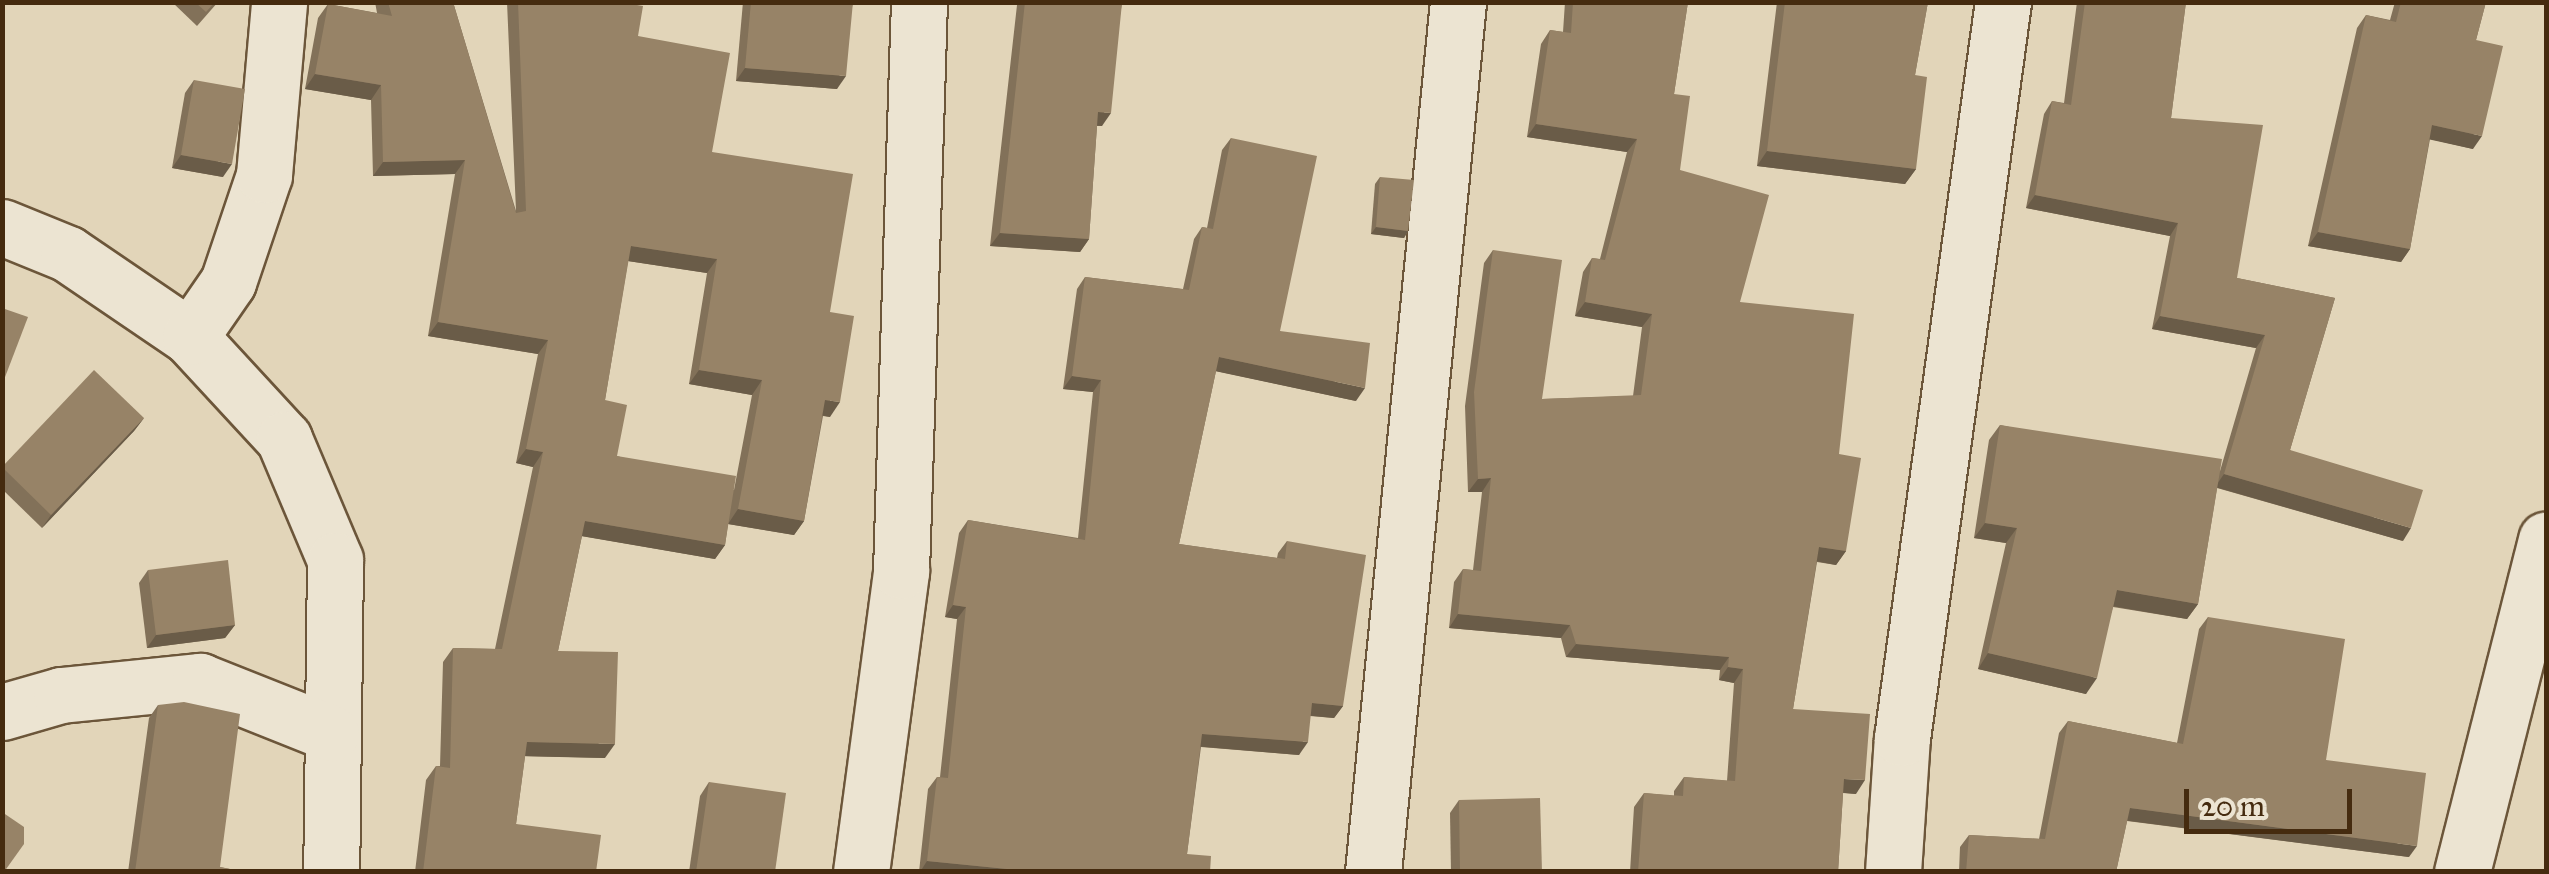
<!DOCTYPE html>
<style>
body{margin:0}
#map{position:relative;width:2549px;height:874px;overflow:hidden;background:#e2d5b9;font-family:"IM FELL Great Primer",serif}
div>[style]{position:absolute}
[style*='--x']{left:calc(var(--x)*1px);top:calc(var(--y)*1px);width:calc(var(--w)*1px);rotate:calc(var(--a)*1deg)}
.roads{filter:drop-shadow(2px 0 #6c563a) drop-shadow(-2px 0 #6c563a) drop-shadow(0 2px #6c563a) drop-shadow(0 -2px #6c563a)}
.minor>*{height:55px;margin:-27.5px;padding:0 27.5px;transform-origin:27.5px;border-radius:27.5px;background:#ece4d2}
.wall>*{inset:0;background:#827159}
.shaded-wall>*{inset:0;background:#6a5c48}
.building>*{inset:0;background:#978367}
span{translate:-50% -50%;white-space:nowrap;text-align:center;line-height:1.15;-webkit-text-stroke:8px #ece4d2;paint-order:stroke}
.frame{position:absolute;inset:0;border:5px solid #452b0f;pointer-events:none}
.scale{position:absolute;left:2184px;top:789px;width:168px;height:45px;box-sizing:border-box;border:5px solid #452b0f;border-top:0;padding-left:12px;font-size:30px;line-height:35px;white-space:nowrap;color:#452b0f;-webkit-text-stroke:8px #ece4d2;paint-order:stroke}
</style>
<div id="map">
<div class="roads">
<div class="minor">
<div style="--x:2;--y:227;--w:71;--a:22.2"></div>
<div style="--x:68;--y:254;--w:148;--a:34.2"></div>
<div style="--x:190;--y:337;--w:139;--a:47.3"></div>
<div style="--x:284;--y:439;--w:131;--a:67.1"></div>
<div style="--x:335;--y:560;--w:312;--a:90.7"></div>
<div style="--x:190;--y:337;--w:67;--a:-55.4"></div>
<div style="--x:228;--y:282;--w:113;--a:-71.4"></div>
<div style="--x:264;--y:175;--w:174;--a:-85"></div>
<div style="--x:2;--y:712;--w:61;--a:-16.1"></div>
<div style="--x:61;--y:695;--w:140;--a:-5.8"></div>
<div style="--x:200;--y:681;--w:141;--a:21.7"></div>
<div style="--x:861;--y:872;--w:304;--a:-82.4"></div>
<div style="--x:901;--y:571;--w:569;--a:-88.19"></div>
<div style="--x:1373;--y:872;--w:874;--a:-84.42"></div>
<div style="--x:1893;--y:872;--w:134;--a:-86.2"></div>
<div style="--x:1902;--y:738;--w:743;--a:-82.19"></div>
<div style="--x:2462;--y:872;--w:343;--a:-75.8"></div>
</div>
</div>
<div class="wall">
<div style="clip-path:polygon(172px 2px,218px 2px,197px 26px)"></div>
<div style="clip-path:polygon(evenodd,375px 2px,453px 2px,516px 211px,507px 2px,619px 2px,638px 36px,712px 152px,830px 312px,830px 417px,823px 416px,804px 521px,794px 535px,728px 524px,725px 545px,715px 559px,582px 536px,558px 651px,605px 758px,525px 756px,516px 824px,596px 872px,415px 872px,426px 780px,436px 766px,440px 766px,443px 662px,453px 648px,495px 649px,533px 467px,516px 463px,538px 354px,428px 336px,455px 174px,373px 176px,371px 100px,305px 89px,318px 18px,328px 4px,377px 13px,375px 2px,628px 261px,707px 273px,689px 384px,752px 395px,734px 490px,617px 456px,605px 400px,628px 261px)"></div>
<div style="clip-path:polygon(743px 2px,853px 2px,837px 89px,736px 81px)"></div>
<div style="clip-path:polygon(1019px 2px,1122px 3px,1102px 126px,1097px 126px,1089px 239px,1080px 252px,990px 246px,1017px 5px)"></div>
<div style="clip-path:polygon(1565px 2px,1688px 2px,1674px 94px,1680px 170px,1740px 302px,1839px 454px,1846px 551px,1836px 565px,1817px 562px,1793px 709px,1856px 794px,1843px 793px,1838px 872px,1630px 872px,1634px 807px,1644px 793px,1674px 796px,1674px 791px,1684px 777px,1727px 781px,1734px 683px,1719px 680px,1720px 670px,1566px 657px,1561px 638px,1449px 628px,1454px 582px,1463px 569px,1473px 570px,1482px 492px,1468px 492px,1465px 406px,1484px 263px,1493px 250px,1542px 399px,1633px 396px,1642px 327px,1575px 316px,1583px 272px,1592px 258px,1600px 259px,1627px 152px,1527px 137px,1541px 44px,1550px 30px,1563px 32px)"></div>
<div style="clip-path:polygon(1777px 2px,1928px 2px,1915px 75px,1916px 169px,1905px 184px,1757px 166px)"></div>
<div style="clip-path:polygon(2077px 2px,2186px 2px,2171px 118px,2237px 278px,2335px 298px,2290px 450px,2403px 541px,2217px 488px,2198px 604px,2187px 619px,2113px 607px,2086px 694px,1978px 669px,2006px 543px,1974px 538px,1989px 440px,2000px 425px,2220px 471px,2256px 348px,2152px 329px,2170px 236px,2026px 208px,2044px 114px,2052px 101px,2064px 103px)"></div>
<div style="clip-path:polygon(2395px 2px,2486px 2px,2476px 40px,2473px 149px,2430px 139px,2410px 249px,2401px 262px,2308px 246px,2357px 28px,2366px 15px,2390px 20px)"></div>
<div style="clip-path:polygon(194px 80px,223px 177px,172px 168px,185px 93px)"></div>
<div style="clip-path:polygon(1231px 138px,1280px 331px,1356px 401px,1216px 371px,1179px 544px,1277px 558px,1278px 553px,1287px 541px,1343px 706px,1334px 718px,1310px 716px,1299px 755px,1201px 747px,1187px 854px,1210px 872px,919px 872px,928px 789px,937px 777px,940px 777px,957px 619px,945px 617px,959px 533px,968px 520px,1078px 538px,1093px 392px,1063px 389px,1077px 289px,1085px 277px,1183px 289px,1194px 239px,1202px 227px,1207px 228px,1222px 150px)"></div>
<div style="clip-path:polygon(1380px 177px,1408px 231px,1404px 238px,1371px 234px,1375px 184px)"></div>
<div style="clip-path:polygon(144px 418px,134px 431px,42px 528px,2px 489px,2px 467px)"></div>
<div style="clip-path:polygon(148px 570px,235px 625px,225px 638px,147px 648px,139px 583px)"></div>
<div style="clip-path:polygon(2208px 617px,2326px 760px,2409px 857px,2127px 821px,2116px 872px,1959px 872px,1960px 847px,1969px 835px,2039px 839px,2059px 733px,2068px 721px,2177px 743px,2199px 629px)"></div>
<div style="clip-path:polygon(158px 705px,220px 867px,245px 872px,128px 872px,149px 718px)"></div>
<div style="clip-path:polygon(709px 782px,775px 872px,689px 872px,700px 796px)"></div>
<div style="clip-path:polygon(1459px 800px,1542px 872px,1451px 872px,1450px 813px)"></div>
</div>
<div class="shaded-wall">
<div style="clip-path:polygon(745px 68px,846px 76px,837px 89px,736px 81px)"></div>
<div style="clip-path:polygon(315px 74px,381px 85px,371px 100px,305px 89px)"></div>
<div style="clip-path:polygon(1098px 112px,1111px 113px,1102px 126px,1089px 125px)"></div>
<div style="clip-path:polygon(1536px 124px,1637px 139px,1627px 152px,1527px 137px)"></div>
<div style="clip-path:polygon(2432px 125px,2482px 136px,2473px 149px,2423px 138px)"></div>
<div style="clip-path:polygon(1767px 151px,1916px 169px,1905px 184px,1757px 166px)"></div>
<div style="clip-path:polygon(181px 155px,232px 164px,223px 177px,172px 168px)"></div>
<div style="clip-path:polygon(465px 160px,455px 174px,373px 176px,383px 162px)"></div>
<div style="clip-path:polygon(2035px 195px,2178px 223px,2170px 236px,2026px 208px)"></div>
<div style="clip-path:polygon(1376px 227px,1408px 231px,1404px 238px,1371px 234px)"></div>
<div style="clip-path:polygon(2318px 232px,2410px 249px,2401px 262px,2308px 246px)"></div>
<div style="clip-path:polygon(1000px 233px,1089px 239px,1080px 252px,990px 246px)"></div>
<div style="clip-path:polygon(631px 246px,717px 259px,707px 273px,621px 260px)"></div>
<div style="clip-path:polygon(1585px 302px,1652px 314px,1642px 327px,1575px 316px)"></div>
<div style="clip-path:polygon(2160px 316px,2265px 335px,2256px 348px,2152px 329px)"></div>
<div style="clip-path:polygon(438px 322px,548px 340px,538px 354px,428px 336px)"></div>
<div style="clip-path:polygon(1219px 357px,1365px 388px,1356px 401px,1210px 370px)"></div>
<div style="clip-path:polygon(699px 370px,762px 380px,752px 395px,689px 384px)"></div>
<div style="clip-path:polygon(1072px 376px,1101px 380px,1093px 392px,1063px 389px)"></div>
<div style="clip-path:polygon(825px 400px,840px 402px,830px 417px,815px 414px)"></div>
<div style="clip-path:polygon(144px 418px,134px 431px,42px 528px,51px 515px)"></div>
<div style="clip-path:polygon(526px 449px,543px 452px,533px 467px,516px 463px)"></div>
<div style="clip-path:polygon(2224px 474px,2411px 528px,2403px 541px,2215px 487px)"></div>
<div style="clip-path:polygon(1491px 478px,1482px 492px,1468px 492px,1478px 479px)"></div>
<div style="clip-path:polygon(738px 509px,804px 521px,794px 535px,728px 524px)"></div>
<div style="clip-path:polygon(585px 521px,725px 545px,715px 559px,575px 535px)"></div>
<div style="clip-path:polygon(1985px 523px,2017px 528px,2006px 543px,1974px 538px)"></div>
<div style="clip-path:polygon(1819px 547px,1846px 551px,1836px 565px,1810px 560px)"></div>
<div style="clip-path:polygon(2117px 590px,2198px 604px,2187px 619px,2106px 605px)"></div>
<div style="clip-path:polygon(953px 605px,966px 607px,957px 619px,945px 617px)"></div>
<div style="clip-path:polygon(1458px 614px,1570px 625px,1561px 638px,1449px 628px)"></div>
<div style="clip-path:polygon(235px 625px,225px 638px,147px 648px,156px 635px)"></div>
<div style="clip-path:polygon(1576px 644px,1729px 657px,1720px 670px,1566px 657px)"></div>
<div style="clip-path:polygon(1988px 653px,2097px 678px,2086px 694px,1978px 669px)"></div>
<div style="clip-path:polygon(1728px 667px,1743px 669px,1734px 683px,1719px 680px)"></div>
<div style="clip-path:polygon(1312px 703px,1343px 706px,1334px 718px,1303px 715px)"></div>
<div style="clip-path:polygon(1202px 734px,1308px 742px,1299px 755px,1193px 746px)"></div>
<div style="clip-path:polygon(527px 742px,615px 744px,605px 758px,517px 756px)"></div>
<div style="clip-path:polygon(1844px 779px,1865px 780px,1856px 794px,1835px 792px)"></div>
<div style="clip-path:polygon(2130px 808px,2417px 846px,2409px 857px,2122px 820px)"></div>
<div style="clip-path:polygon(927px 861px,1037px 872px,920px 872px)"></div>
</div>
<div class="building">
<div style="clip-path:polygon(195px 2px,215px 2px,206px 12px)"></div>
<div style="clip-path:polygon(388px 2px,453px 2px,516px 213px,526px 211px,518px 2px,619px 2px,643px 6px,638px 36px,730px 53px,712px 152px,853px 174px,830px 312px,854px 316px,840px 402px,825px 400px,804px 521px,738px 509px,762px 380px,699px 370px,717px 259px,631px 246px,605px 400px,627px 405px,617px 456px,736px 476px,725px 545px,585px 521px,558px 651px,618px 652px,615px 744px,527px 742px,516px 824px,601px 835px,596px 872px,423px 872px,436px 766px,450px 768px,453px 648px,502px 649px,543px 452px,526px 449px,548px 340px,438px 322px,465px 160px,383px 162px,381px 85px,315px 74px,328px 4px,392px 16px)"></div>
<div style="clip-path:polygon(751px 2px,853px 2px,846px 76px,745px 68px)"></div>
<div style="clip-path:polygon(1025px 2px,1122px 3px,1111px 113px,1098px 112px,1089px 239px,1000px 233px)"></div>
<div style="clip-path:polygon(1573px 2px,1688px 2px,1674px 94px,1690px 96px,1680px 170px,1769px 195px,1740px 302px,1854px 314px,1839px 454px,1861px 458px,1846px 551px,1819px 547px,1793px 709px,1870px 714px,1865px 780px,1844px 779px,1838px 872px,1638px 872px,1644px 793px,1683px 796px,1684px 777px,1735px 781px,1743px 669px,1728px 667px,1729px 657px,1576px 644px,1570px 625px,1458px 614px,1463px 569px,1481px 571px,1491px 478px,1478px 479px,1474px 392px,1493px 250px,1562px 260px,1542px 399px,1641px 395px,1652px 314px,1585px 302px,1592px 258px,1605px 260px,1637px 139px,1536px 124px,1550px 30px,1571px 33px)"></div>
<div style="clip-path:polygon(1785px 2px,1928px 2px,1915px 75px,1927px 77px,1916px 169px,1767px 151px)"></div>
<div style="clip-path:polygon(2085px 2px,2186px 2px,2171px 118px,2263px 125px,2237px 278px,2335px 298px,2290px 450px,2423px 490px,2411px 528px,2224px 474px,2265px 335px,2160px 316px,2178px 223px,2035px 195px,2052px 101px,2071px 105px)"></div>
<div style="clip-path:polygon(2401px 2px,2486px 2px,2476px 40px,2503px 46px,2482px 136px,2432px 125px,2410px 249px,2318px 232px,2366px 15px,2396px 22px)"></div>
<div style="clip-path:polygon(194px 80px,245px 89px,232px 164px,181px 155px)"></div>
<div style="clip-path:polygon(1231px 138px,1317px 156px,1280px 331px,1370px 343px,1365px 388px,1219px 357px,1179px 544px,1285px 559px,1287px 541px,1366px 555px,1343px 706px,1312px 703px,1308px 742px,1202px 734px,1187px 854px,1211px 856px,1210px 872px,1037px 872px,927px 861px,937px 777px,948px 778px,966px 607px,953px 605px,968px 520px,1085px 540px,1101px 380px,1072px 376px,1085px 277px,1189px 290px,1202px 227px,1213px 229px)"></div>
<div style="clip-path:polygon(1380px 177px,1414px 180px,1408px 231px,1376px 227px)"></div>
<div style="clip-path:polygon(2px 308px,28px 317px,2px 385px)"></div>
<div style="clip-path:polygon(94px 370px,144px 418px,51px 515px,2px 467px)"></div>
<div style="clip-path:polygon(2000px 425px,2222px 459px,2198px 604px,2117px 590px,2097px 678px,1988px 653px,2017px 528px,1985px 523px)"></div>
<div style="clip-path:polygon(228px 560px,235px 625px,156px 635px,148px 570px)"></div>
<div style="clip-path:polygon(2208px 617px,2345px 639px,2326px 760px,2426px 773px,2417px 846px,2130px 808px,2116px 872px,1966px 872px,1969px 835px,2045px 839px,2068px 721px,2183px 744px)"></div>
<div style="clip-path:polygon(184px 702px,240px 714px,220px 867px,245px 872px,135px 872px,158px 705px)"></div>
<div style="clip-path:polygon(709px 782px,786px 793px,775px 872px,696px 872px)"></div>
<div style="clip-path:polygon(1540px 798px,1542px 872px,1460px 872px,1459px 800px)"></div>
<div style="clip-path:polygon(2px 812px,24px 827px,24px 844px,4px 872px,2px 872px)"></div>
</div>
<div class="frame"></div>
<div class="scale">20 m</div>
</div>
